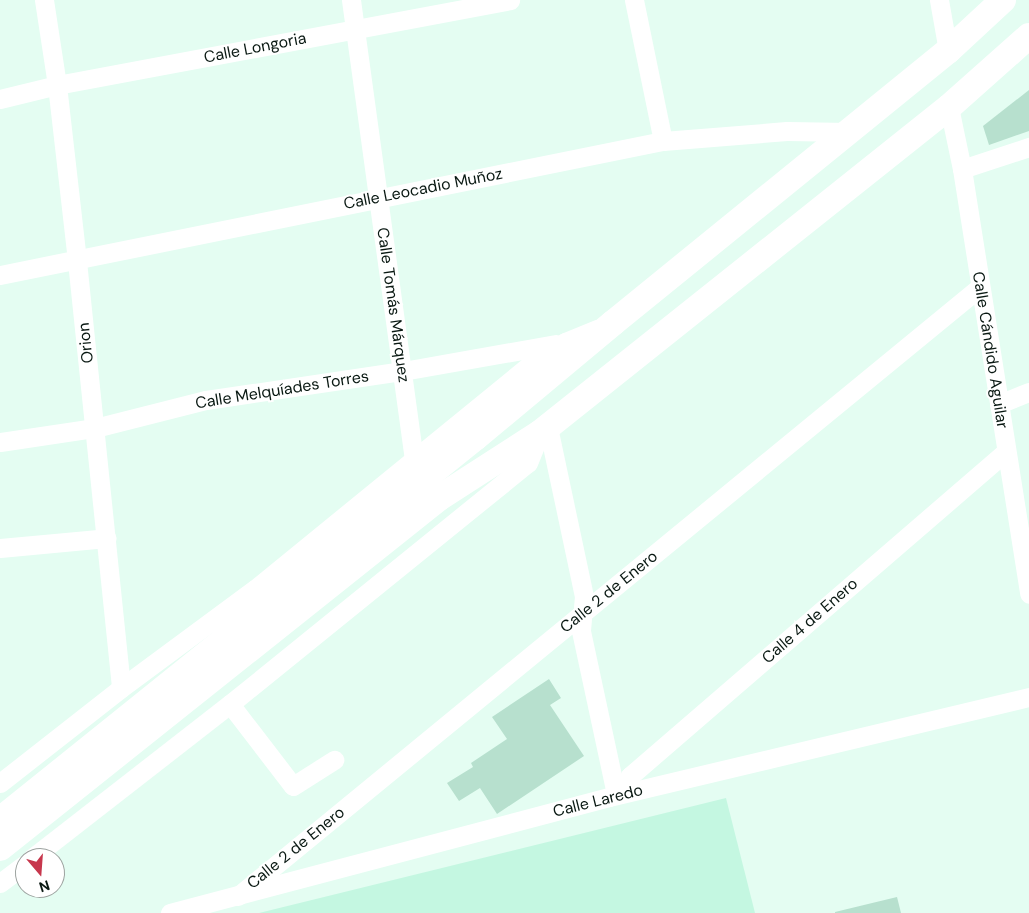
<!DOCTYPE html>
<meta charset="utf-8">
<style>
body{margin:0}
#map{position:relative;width:1029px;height:913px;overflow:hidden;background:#e4fdf2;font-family:"DM Sans",sans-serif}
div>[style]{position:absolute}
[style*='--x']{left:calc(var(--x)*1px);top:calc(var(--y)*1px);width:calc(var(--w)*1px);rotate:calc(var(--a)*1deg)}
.built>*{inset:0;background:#c4f7e1}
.building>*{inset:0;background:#b7e0ce}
.minor>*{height:19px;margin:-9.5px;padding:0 9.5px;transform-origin:9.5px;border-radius:9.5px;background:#fff}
.highway>*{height:26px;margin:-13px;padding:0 13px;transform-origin:13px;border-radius:13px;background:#fff}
span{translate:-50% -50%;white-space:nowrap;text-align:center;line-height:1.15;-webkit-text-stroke:4px #fff;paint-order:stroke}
.street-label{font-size:16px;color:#091812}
.north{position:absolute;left:15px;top:848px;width:50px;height:50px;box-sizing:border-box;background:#fff;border:1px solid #9da3a0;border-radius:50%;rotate:162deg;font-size:14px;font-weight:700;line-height:20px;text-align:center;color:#091812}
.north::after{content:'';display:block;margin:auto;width:18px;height:22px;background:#c7374d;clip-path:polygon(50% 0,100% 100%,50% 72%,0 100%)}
</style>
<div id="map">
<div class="built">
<div style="clip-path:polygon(726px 798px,755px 913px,259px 913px)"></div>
</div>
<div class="building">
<div style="clip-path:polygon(1029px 90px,1029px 131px,989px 145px,983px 126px)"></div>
<div style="clip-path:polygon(549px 679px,561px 698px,550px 705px,584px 756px,497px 814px,480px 788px,459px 801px,447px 783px,473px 767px,471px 763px,507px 739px,492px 717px)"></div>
<div style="clip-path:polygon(897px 897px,901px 913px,835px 913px,835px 912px)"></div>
</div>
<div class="minor">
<div style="--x:44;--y:0;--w:86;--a:81.3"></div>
<div style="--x:57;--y:85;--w:177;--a:83.5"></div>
<div style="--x:77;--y:261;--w:429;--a:84.1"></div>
<div style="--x:351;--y:0;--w:465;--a:82.2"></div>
<div style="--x:634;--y:0;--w:144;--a:78.4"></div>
<div style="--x:939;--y:0;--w:52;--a:80"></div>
<div style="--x:0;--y:99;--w:59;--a:-13.8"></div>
<div style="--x:57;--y:85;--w:461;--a:-10.6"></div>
<div style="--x:949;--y:107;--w:63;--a:78.2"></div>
<div style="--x:962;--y:169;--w:430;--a:81"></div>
<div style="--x:962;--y:169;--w:71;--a:-18.2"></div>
<div style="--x:0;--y:275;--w:676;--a:-11.43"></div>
<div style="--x:663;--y:141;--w:124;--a:-4.6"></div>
<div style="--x:787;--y:131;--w:62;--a:0.9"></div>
<div style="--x:999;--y:404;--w:32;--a:-22"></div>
<div style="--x:548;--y:427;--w:173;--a:78"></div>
<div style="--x:584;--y:596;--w:35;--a:95"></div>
<div style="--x:581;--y:631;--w:167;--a:77.9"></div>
<div style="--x:616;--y:794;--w:8;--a:157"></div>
<div style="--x:0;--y:442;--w:96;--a:-8.4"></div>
<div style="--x:95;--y:428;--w:114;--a:-14.2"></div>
<div style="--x:206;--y:400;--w:199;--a:-8.4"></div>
<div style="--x:403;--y:371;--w:155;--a:-10"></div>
<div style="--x:0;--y:548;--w:107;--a:-5.3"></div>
<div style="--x:230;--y:704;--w:103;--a:52.5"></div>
<div style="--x:293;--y:786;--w:49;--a:-32.4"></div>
<div style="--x:0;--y:783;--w:154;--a:-38.1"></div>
<div style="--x:121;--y:688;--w:167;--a:-36.5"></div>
<div style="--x:255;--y:589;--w:355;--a:-39.2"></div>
<div style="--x:530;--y:365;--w:42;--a:-33.3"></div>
<div style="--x:565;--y:342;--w:35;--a:-22"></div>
<div style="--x:616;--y:794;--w:23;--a:-52"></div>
<div style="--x:630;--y:776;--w:496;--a:-40.8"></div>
<div style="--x:32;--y:858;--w:251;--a:-37.9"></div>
<div style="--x:230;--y:704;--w:383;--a:-39"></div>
<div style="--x:528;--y:463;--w:32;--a:-68"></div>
<div style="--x:0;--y:883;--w:31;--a:-37"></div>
<div style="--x:238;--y:896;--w:960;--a:-39.38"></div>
<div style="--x:170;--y:913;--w:454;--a:-14.8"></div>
<div style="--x:609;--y:797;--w:432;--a:-13.4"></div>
</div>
<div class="highway">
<div style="--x:0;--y:820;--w:610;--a:-38.81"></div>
<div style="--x:475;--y:438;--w:180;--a:-39.8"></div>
<div style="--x:613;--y:323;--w:432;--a:-39.1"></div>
<div style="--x:948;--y:51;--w:75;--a:-42.8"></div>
<div style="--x:0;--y:848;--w:561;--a:-38.56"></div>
<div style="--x:439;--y:498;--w:120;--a:-32.8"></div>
<div style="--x:540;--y:433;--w:523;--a:-38.56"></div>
<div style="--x:949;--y:107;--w:107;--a:-41.6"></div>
</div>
<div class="street-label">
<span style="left:255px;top:48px;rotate:-11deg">Calle Longoria</span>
<span style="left:423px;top:189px;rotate:-11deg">Calle Leocadio Muñoz</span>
<span style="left:393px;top:305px;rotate:82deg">Calle Tomás Márquez</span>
<span style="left:86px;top:343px;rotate:-96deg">Orion</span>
<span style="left:990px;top:350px;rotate:81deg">Calle Cándido Aguilar</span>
<span style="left:282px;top:390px;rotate:-9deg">Calle Melquíades Torres</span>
<span style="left:609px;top:592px;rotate:-39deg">Calle 2 de Enero</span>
<span style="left:810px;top:621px;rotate:-41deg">Calle 4 de Enero</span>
<span style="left:598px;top:801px;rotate:-14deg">Calle Laredo</span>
<span style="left:296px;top:848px;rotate:-39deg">Calle 2 de Enero</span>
</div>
<div class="north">N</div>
</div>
